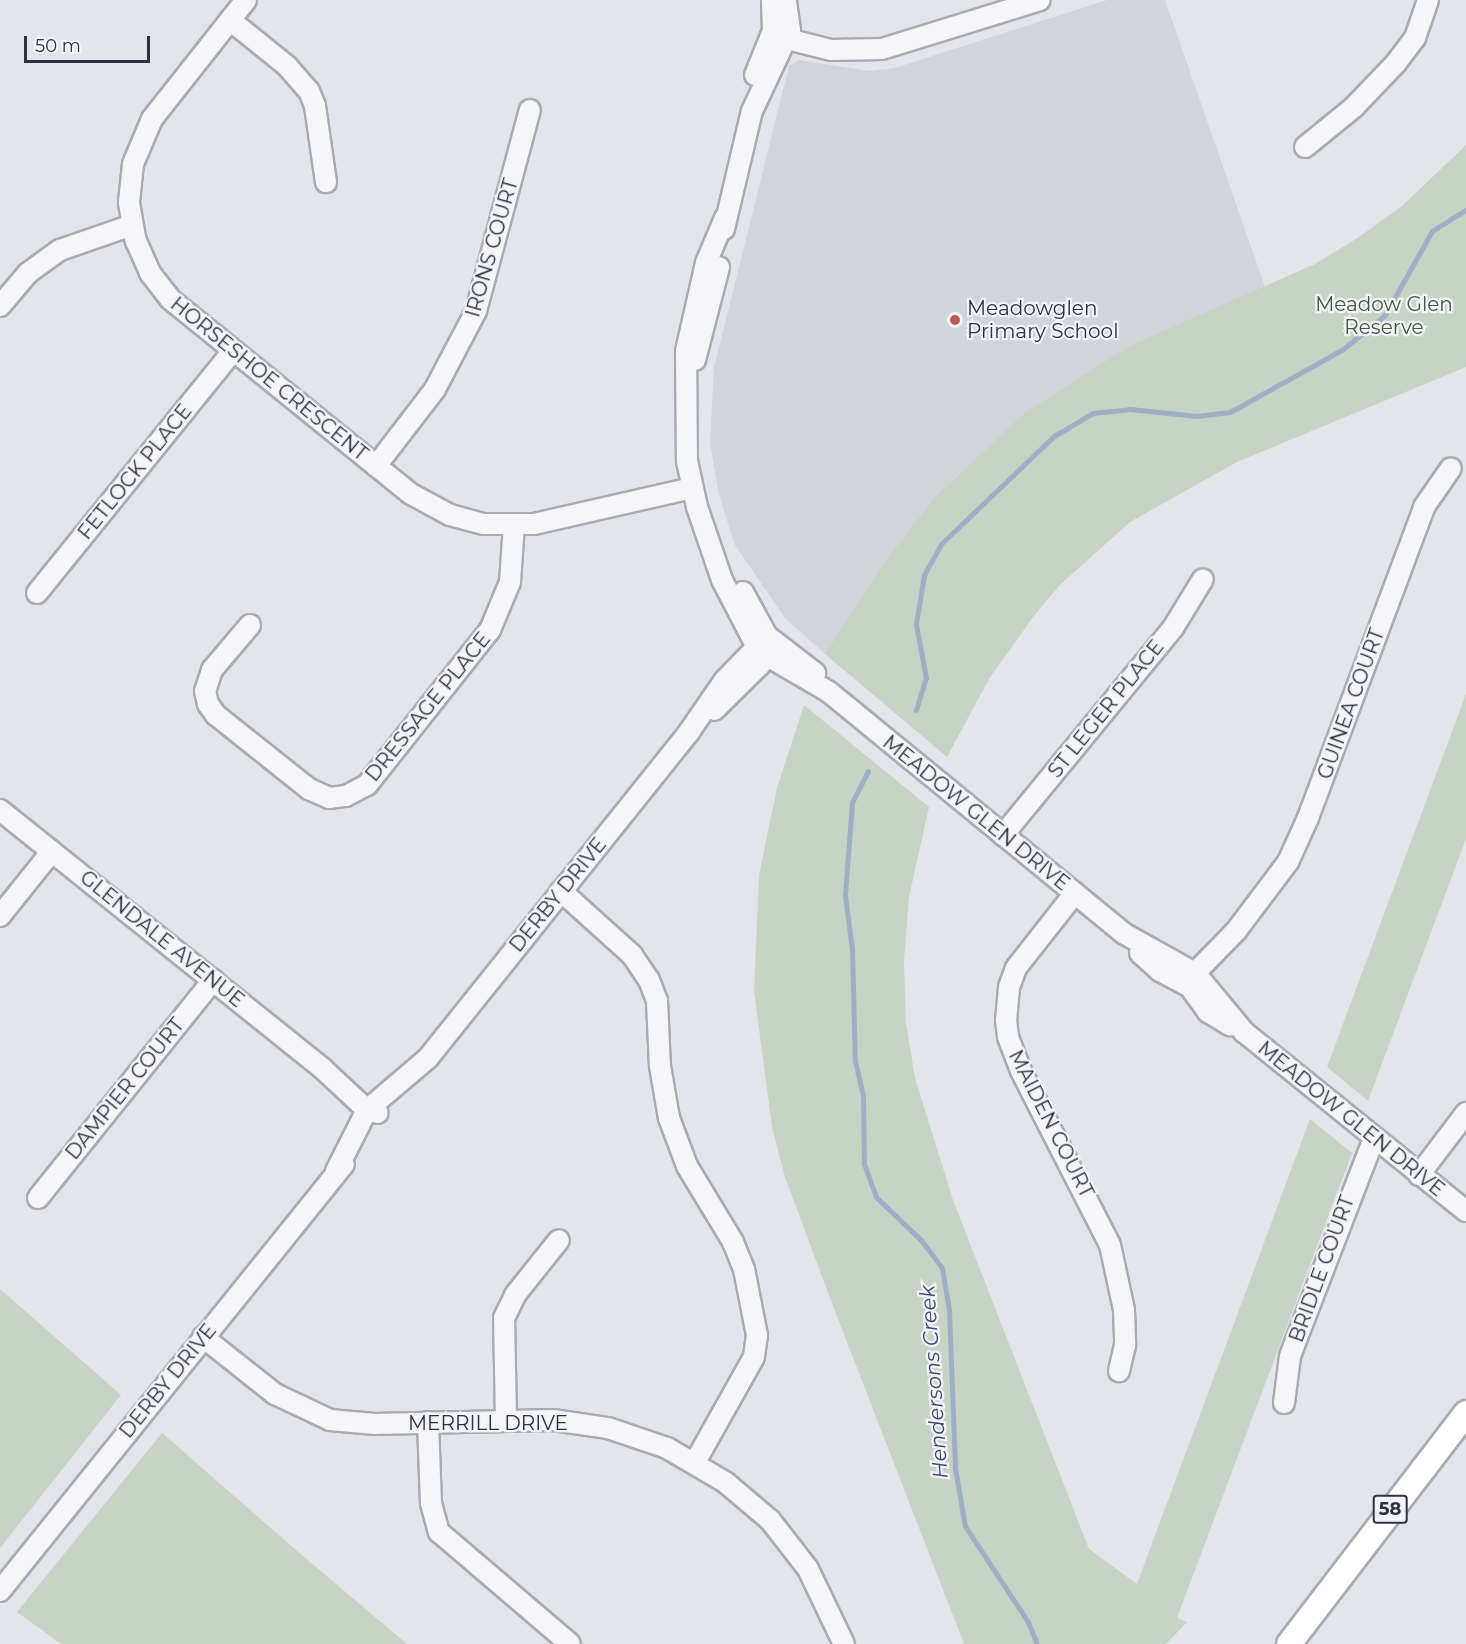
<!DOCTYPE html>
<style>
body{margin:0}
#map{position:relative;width:1466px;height:1644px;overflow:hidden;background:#e3e5ea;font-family:Montserrat,sans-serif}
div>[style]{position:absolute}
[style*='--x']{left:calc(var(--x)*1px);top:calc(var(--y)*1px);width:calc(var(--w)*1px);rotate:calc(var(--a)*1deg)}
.built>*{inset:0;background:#d2d4db}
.green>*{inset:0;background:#c7d3c5}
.stream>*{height:5px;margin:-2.5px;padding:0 2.5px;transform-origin:2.5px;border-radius:2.5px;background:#a2aec6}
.roads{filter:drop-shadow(2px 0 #a9abb4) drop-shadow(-2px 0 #a9abb4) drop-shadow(0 2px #a9abb4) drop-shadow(0 -2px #a9abb4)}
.minor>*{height:20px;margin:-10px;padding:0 10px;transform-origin:10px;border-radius:10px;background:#f6f6f8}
.major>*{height:24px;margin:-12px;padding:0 12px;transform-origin:12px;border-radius:12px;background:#fff}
.dots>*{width:16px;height:16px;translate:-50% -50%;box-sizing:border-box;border:3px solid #f3f4f7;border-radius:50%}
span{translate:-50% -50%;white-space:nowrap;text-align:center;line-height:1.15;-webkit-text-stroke:4.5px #f3f4f7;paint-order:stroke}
.shield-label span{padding:2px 4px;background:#f3f4f7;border:2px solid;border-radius:4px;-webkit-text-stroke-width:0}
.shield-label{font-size:18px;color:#2d3140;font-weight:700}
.street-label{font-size:20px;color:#2d3140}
.park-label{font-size:20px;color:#3d5a3c}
.poi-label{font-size:20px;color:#2d3140}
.left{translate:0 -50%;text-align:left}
.water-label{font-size:21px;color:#3b4b70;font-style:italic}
.scale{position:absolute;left:24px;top:36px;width:126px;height:27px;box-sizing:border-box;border:3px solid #2d3140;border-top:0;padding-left:8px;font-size:18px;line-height:21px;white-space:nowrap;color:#2d3140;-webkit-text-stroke:4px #f3f4f7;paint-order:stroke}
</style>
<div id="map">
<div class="built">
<div style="clip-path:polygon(1107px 0,1165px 0,1265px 287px,1129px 346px,1025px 412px,933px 499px,879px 569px,825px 654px,785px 618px,735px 545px,719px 495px,710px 443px,714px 367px,789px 66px,799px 60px,869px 71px,895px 68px)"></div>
</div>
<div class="green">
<div style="clip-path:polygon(1466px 145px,1466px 367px,1237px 462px,1130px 522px,1060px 585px,1036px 613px,989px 679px,947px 757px,825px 654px,879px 569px,933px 499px,1025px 412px,1129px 346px,1315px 264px,1359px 237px,1402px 206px)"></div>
<div style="clip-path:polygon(1466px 694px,1466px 839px,1368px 1101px,1327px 1067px)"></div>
<div style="clip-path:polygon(804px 705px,929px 807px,909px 897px,904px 961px,906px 1023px,915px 1078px,953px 1200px,1089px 1549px,1137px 1584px,1310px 1119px,1352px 1153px,1177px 1618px,1187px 1622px,1166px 1644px,964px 1644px,828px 1293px,785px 1177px,772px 1127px,754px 991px,759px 875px,777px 788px)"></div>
<div style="clip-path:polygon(0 1289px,121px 1395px,0 1548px)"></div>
<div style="clip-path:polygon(162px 1433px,297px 1551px,407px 1644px,61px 1644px,17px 1612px)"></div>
</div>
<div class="stream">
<div style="--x:916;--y:710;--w:34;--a:-73"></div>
<div style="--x:926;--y:678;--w:55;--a:-100.5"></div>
<div style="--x:916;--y:624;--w:50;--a:-80.7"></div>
<div style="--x:924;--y:575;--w:35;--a:-61"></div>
<div style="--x:941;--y:544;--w:156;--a:-43.7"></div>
<div style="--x:1054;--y:436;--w:45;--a:-30.5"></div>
<div style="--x:1093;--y:413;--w:37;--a:-6"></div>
<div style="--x:1130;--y:409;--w:67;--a:6"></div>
<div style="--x:1197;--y:416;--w:33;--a:-7"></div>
<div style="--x:1230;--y:412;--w:129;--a:-29.1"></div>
<div style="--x:1343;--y:349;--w:54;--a:-39"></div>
<div style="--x:1385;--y:315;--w:96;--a:-60.8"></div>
<div style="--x:1432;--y:231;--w:40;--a:-32"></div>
<div style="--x:868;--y:771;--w:36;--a:117"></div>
<div style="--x:852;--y:803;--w:92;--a:94.4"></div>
<div style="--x:845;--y:895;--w:55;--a:82.7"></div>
<div style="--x:852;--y:950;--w:111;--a:88.5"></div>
<div style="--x:855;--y:1061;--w:35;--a:77"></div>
<div style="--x:863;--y:1095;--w:69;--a:89.2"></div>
<div style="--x:864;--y:1164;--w:35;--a:70"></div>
<div style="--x:876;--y:1197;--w:62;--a:43.7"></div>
<div style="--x:921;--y:1240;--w:35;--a:53"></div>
<div style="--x:942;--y:1268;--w:43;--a:80.5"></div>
<div style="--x:949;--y:1310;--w:158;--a:87.8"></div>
<div style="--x:955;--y:1468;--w:59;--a:80.2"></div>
<div style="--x:965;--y:1526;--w:115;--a:56.7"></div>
<div style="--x:1028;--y:1622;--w:24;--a:68"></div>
</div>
<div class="roads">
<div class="minor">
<div style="--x:246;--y:0;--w:152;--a:128.3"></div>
<div style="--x:152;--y:119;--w:49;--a:112.9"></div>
<div style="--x:133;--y:164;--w:39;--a:96"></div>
<div style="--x:129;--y:203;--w:39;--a:80"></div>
<div style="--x:136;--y:241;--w:35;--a:66"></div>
<div style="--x:150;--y:273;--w:33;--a:52"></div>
<div style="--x:170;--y:299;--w:310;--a:39"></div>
<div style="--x:411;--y:494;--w:44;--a:28.3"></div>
<div style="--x:450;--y:515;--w:35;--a:15"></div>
<div style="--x:484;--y:524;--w:50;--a:0"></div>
<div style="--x:534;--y:524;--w:162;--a:-12.8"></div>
<div style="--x:230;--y:20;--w:73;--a:38.9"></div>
<div style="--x:287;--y:66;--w:33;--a:49"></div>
<div style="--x:309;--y:91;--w:16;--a:68"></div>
<div style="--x:315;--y:106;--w:77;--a:81.8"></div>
<div style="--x:773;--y:31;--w:16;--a:30"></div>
<div style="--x:787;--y:39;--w:45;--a:14"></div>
<div style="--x:831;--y:50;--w:51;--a:-1.1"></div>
<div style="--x:882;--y:49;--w:165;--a:-17.2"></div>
<div style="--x:755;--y:75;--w:48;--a:-67.8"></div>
<div style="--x:773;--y:31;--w:31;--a:-92"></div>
<div style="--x:1305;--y:147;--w:63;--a:-39.2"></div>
<div style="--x:1354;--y:107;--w:61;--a:-46.3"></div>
<div style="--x:1396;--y:63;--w:31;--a:-53"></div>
<div style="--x:1415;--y:38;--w:40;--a:-71.1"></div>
<div style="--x:725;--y:218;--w:49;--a:112.9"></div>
<div style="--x:706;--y:263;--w:90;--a:102.8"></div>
<div style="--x:686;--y:351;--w:110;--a:89.5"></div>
<div style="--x:687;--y:461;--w:47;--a:77.7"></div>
<div style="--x:697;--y:507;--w:77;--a:71.1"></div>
<div style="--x:722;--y:580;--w:80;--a:62.5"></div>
<div style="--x:759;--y:651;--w:81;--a:30.4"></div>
<div style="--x:829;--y:692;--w:380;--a:39.3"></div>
<div style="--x:1123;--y:933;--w:82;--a:29.1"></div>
<div style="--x:1195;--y:973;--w:77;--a:50.3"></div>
<div style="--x:1244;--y:1032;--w:285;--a:38.9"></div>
<div style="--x:724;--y:229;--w:121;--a:-76.7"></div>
<div style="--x:752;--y:111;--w:89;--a:-64.9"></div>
<div style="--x:790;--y:30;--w:30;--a:-98"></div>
<div style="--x:0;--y:306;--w:43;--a:-49.7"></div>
<div style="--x:28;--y:273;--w:39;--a:-36"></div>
<div style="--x:60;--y:250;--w:76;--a:-19.1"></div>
<div style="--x:695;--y:360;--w:96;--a:-75.5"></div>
<div style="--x:376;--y:466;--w:97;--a:-52.5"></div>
<div style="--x:435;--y:389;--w:88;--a:-62.3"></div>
<div style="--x:476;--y:311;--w:208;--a:-75"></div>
<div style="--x:743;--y:592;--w:50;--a:61.4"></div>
<div style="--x:767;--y:636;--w:61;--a:37.6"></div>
<div style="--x:37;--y:593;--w:311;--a:-51"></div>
<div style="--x:250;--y:625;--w:59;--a:130.2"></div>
<div style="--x:212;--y:670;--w:22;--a:108"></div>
<div style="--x:205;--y:691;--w:13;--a:77"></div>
<div style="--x:208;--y:704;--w:14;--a:54"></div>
<div style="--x:216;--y:715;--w:119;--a:38.5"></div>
<div style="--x:309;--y:789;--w:22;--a:24"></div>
<div style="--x:329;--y:798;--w:17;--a:-7"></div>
<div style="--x:346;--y:796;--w:24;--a:-28"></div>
<div style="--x:367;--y:785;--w:198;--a:-51.6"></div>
<div style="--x:490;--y:630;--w:52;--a:-67.4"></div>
<div style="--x:510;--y:582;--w:57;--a:-86"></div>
<div style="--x:714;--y:710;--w:64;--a:-44.4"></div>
<div style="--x:760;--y:665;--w:22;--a:-63"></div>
<div style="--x:0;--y:810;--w:414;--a:38.7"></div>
<div style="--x:323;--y:1069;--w:60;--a:43"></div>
<div style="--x:367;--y:1110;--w:11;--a:15"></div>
<div style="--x:1003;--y:835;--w:268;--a:-50.6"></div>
<div style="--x:1173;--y:628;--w:57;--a:-58.5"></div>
<div style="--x:561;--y:891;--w:96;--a:42"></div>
<div style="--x:632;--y:955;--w:30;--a:56"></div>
<div style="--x:649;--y:980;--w:22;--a:69"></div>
<div style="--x:657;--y:1001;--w:65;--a:87.4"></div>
<div style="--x:660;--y:1066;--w:53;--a:80.2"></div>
<div style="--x:669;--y:1118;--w:51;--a:69.4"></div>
<div style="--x:687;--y:1166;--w:89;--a:58.8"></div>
<div style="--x:733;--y:1242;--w:29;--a:68"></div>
<div style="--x:744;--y:1269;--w:67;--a:78.9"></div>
<div style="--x:757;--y:1335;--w:22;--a:98"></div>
<div style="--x:754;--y:1357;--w:120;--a:119.3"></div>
<div style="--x:1075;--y:893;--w:95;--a:128.2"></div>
<div style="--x:1016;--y:968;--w:20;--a:110"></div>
<div style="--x:1009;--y:987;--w:33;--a:95"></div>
<div style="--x:1006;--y:1020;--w:17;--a:83"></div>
<div style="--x:1008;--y:1037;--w:36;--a:69"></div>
<div style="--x:1021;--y:1071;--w:195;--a:62.9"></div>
<div style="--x:1110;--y:1245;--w:66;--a:77.8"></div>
<div style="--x:1124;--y:1310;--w:35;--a:88"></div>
<div style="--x:1125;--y:1345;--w:27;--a:103"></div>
<div style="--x:0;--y:916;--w:83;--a:-51.3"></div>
<div style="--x:1140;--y:953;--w:27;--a:42"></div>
<div style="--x:1160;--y:971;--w:34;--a:28"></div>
<div style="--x:1190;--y:987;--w:31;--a:54"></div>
<div style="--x:1208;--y:1012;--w:26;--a:31"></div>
<div style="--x:1190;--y:987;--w:15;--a:-70"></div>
<div style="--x:1195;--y:973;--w:59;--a:-45.7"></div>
<div style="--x:1236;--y:931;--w:86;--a:-53"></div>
<div style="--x:1288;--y:862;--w:48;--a:-65.6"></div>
<div style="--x:1308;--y:818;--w:332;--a:-69.5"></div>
<div style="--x:1424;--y:507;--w:47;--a:-55.3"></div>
<div style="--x:336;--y:1171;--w:68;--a:-63.1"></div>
<div style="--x:367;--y:1110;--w:80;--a:-40.4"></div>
<div style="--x:428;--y:1058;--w:418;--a:-51.3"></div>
<div style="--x:689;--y:732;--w:62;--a:-55.5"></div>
<div style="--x:724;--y:681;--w:46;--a:-45.9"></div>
<div style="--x:756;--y:648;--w:17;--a:-28"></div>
<div style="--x:1419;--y:1175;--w:78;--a:-52.8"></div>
<div style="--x:38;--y:1198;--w:280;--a:-51.2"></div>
<div style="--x:203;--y:1337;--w:92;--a:38.4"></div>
<div style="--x:275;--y:1394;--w:61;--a:25.3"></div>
<div style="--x:330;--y:1420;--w:45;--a:5.1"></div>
<div style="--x:375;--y:1424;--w:178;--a:-1.3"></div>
<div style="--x:553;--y:1420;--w:56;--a:8.3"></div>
<div style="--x:608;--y:1428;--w:62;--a:18.7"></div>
<div style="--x:667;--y:1448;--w:67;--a:30.4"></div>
<div style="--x:725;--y:1482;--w:59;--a:40.2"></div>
<div style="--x:770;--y:1520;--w:62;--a:52.2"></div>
<div style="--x:808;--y:1569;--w:83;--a:64.4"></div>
<div style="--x:1284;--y:1403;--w:47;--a:-82.7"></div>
<div style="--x:1290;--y:1356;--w:234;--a:-68.9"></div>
<div style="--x:506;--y:1420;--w:102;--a:-91.1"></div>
<div style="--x:504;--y:1318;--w:25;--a:-64"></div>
<div style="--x:515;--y:1295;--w:70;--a:-51.3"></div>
<div style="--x:428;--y:1422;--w:81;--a:87.9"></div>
<div style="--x:431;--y:1503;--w:30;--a:75"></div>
<div style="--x:439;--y:1532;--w:172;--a:40.5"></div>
<div style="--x:0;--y:1591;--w:548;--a:-51.14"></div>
</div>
<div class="major">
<div style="--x:1289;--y:1644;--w:291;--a:-52.5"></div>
</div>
</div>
<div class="dots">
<div style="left:955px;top:320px;background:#c05757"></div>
</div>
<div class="shield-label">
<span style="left:1390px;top:1509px">58</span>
</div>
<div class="street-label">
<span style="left:492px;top:248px;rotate:-74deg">IRONS COURT</span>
<span style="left:269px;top:379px;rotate:39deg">HORSESHOE CRESCENT</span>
<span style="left:135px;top:472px;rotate:-51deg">FETLOCK PLACE</span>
<span style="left:1351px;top:704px;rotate:-70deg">GUINEA COURT</span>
<span style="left:428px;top:707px;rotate:-51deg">DRESSAGE PLACE</span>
<span style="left:1106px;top:709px;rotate:-51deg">ST LEGER PLACE</span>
<span style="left:976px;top:813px;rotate:39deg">MEADOW GLEN DRIVE</span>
<span style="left:558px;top:895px;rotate:-51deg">DERBY DRIVE</span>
<span style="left:162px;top:939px;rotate:39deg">GLENDALE AVENUE</span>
<span style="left:125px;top:1089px;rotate:-51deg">DAMPIER COURT</span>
<span style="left:1351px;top:1119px;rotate:39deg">MEADOW GLEN DRIVE</span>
<span style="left:1051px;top:1124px;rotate:63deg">MAIDEN COURT</span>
<span style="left:1322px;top:1269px;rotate:-70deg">BRIDLE COURT</span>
<span style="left:168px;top:1381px;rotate:-51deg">DERBY DRIVE</span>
<span style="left:488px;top:1423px">MERRILL DRIVE</span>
</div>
<div class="park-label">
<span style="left:1384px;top:316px">Meadow Glen<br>Reserve</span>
</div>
<div class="poi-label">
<span class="left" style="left:967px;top:320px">Meadowglen<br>Primary School</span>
</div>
<div class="water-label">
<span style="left:934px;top:1382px;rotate:-94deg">Hendersons Creek</span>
</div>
<div class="scale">50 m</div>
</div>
